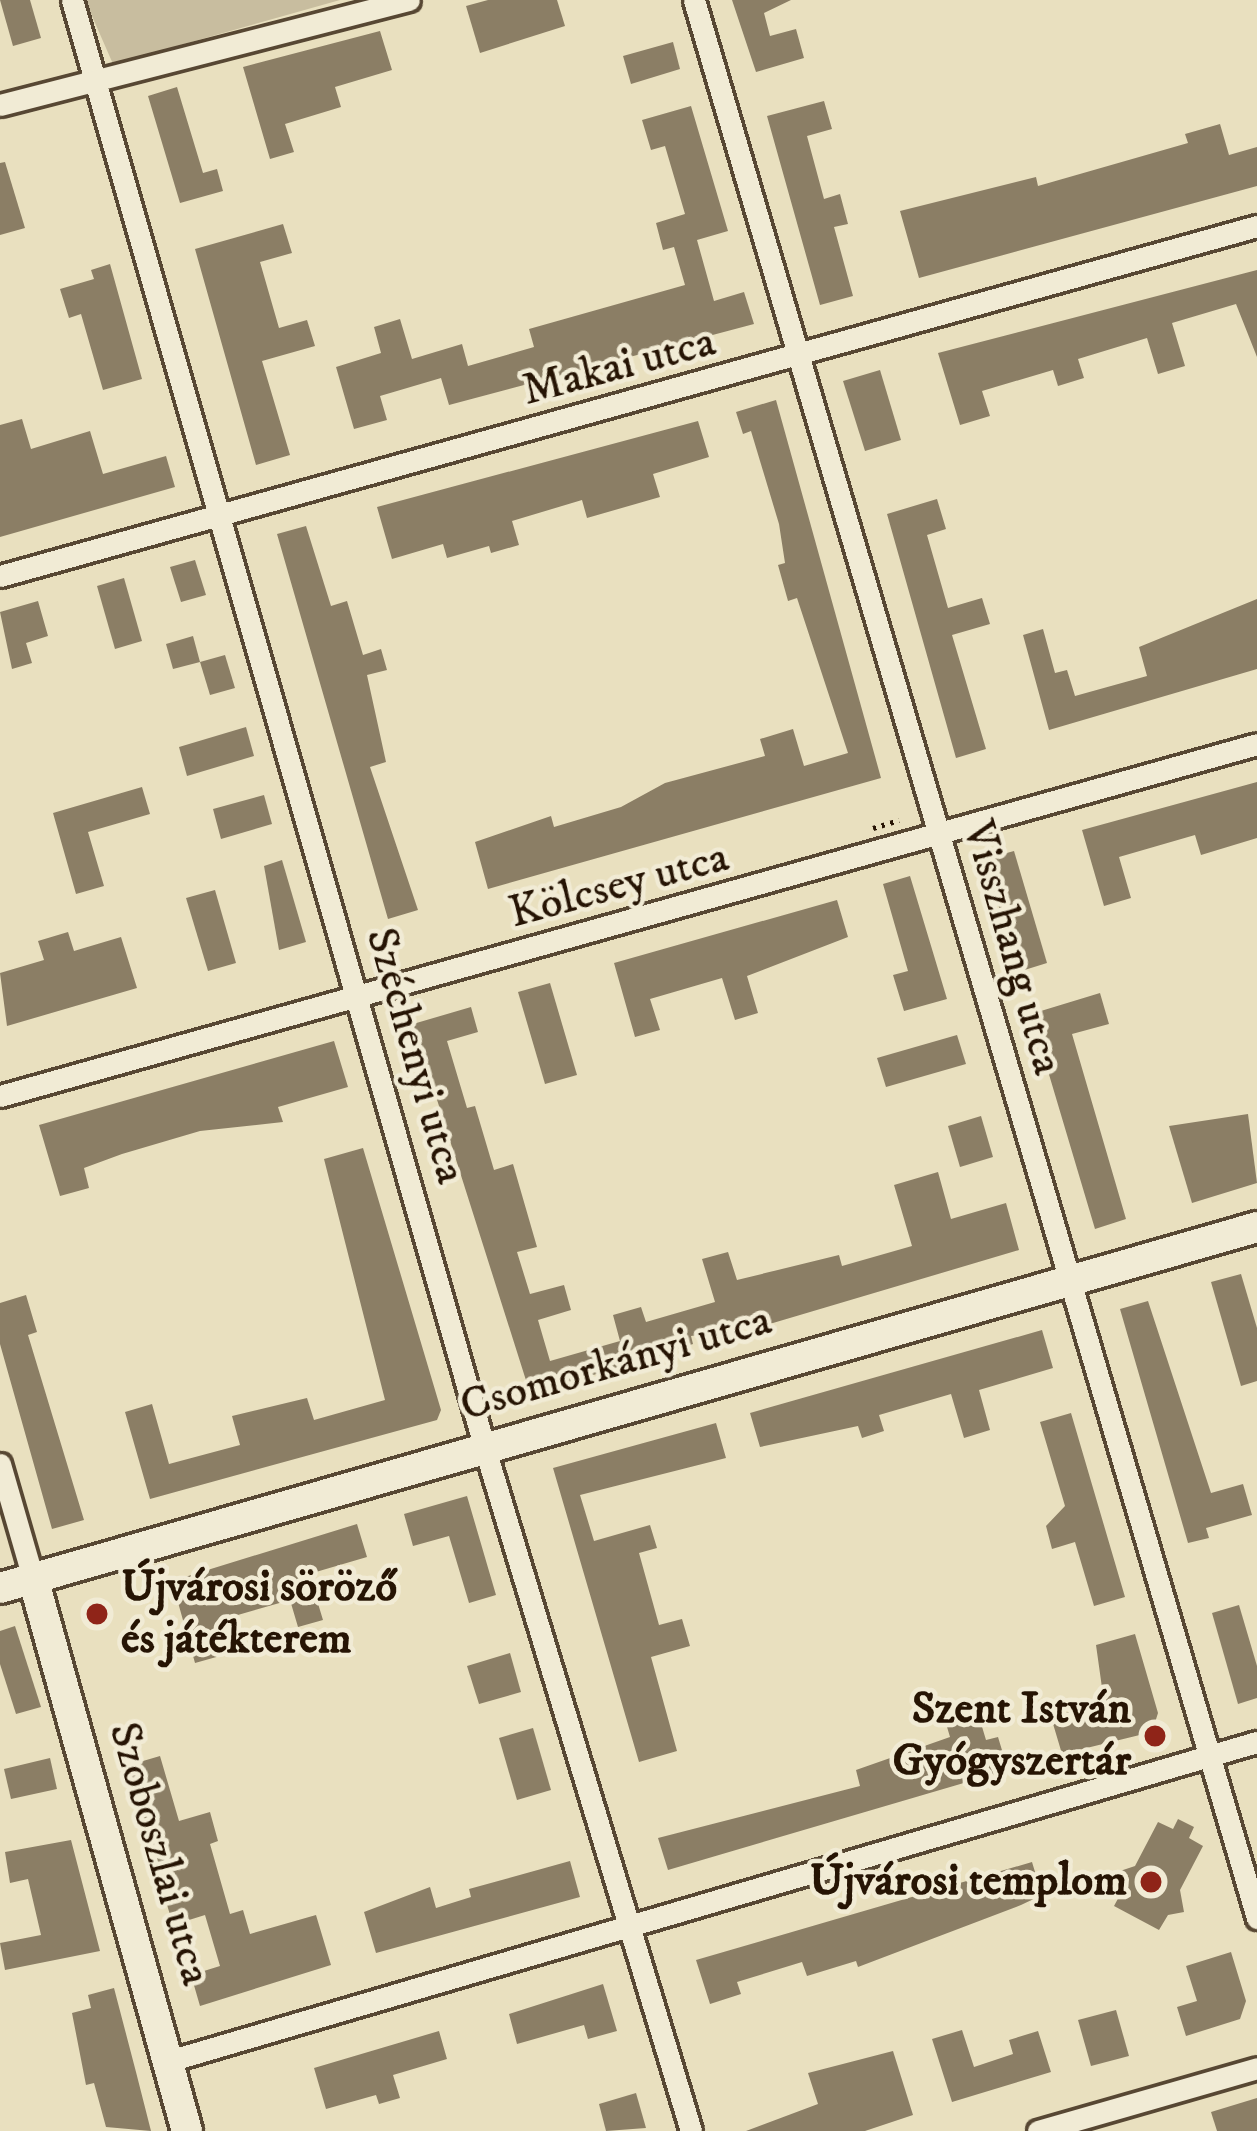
<!DOCTYPE html>
<meta charset="utf-8">
<style>
body{margin:0}
#map{position:relative;width:1257px;height:2131px;overflow:hidden;background:#e9e0bf;font-family:"IM FELL DW Pica",serif}
div>[style]{position:absolute}
[style*='--x']{left:calc(var(--x)*1px);top:calc(var(--y)*1px);width:calc(var(--w)*1px);rotate:calc(var(--a)*1deg)}
.green>*{inset:0;background:#c8bd9f}
.building>*{inset:0;background:#8b7e65}
.path>*{height:4.5px;margin-top:-2.25px;transform-origin:0;background:repeating-linear-gradient(90deg,#261404 0 3px,transparent 0 9px)}
.roads{filter:drop-shadow(3px 0 #574733) drop-shadow(-3px 0 #574733) drop-shadow(0 3px #574733) drop-shadow(0 -3px #574733)}
.street>*{height:21px;margin:-10.5px;padding:0 10.5px;transform-origin:10.5px;border-radius:10.5px;background:#f1ebd5}
.secondary>*{height:30px;margin:-15px;padding:0 15px;transform-origin:15px;border-radius:15px;background:#f1ebd5}
.dots>*{width:33px;height:33px;translate:-50% -50%;box-sizing:border-box;border:6px solid #f1ebd5;border-radius:50%}
span{translate:-50% -50%;white-space:nowrap;text-align:center;line-height:1.15;-webkit-text-stroke:9px #f1ebd5;paint-order:stroke}
.street-label{font-size:45px;color:#261404}
.poi-label{font-size:45px;color:#261404;font-weight:700}
.left{translate:0 -50%;text-align:left}
.right{translate:-100% -50%;text-align:right}
</style>
<div id="map">
<div class="green">
<div style="clip-path:polygon(85px 0,340px 0,113px 64px)"></div>
</div>
<div class="building">
<div style="clip-path:polygon(0 0,30px 0,41px 38px,13px 46px)"></div>
<div style="clip-path:polygon(488px 0,557px 0,565px 26px,480px 53px,466px 6px)"></div>
<div style="clip-path:polygon(732px 0,791px 0,764px 13px,770px 36px,796px 29px,804px 58px,756px 72px)"></div>
<div style="clip-path:polygon(380px 31px,392px 70px,335px 87px,341px 107px,285px 124px,294px 152px,270px 159px,243px 67px)"></div>
<div style="clip-path:polygon(673px 42px,680px 69px,631px 84px,623px 56px)"></div>
<div style="clip-path:polygon(177px 87px,203px 173px,217px 169px,223px 191px,180px 203px,148px 96px)"></div>
<div style="clip-path:polygon(824px 101px,832px 129px,807px 136px,824px 199px,840px 194px,848px 224px,834px 227px,853px 296px,820px 305px,767px 116px)"></div>
<div style="clip-path:polygon(691px 106px,728px 231px,697px 240px,714px 301px,744px 292px,754px 324px,449px 405px,441px 378px,380px 396px,387px 420px,354px 429px,336px 367px,381px 353px,374px 327px,400px 319px,412px 359px,462px 344px,468px 366px,534px 347px,529px 329px,685px 285px,674px 247px,663px 250px,656px 223px,685px 214px,665px 146px,651px 150px,642px 120px)"></div>
<div style="clip-path:polygon(1220px 124px,1229px 155px,1257px 147px,1257px 186px,919px 278px,900px 211px,1036px 177px,1038px 186px,1188px 143px,1185px 134px)"></div>
<div style="clip-path:polygon(5px 162px,25px 228px,0 235px,0 163px)"></div>
<div style="clip-path:polygon(283px 224px,292px 253px,260px 262px,279px 328px,307px 320px,315px 346px,262px 361px,290px 455px,256px 465px,195px 249px)"></div>
<div style="clip-path:polygon(110px 264px,142px 379px,103px 390px,81px 314px,69px 318px,60px 289px,94px 279px,91px 270px)"></div>
<div style="clip-path:polygon(1257px 270px,1257px 357px,1236px 304px,1172px 323px,1185px 366px,1158px 374px,1147px 338px,1078px 359px,1084px 378px,1058px 386px,1053px 370px,982px 391px,990px 416px,960px 425px,938px 353px)"></div>
<div style="clip-path:polygon(880px 370px,901px 440px,865px 451px,843px 381px)"></div>
<div style="clip-path:polygon(776px 400px,881px 778px,488px 889px,475px 842px,551px 816px,554px 827px,621px 807px,665px 783px,765px 756px,760px 739px,793px 729px,804px 766px,848px 753px,797px 598px,788px 601px,778px 565px,785px 563px,779px 524px,751px 431px,743px 434px,736px 412px)"></div>
<div style="clip-path:polygon(22px 419px,31px 449px,90px 431px,103px 474px,166px 456px,175px 487px,0 537px,0 425px)"></div>
<div style="clip-path:polygon(698px 421px,709px 457px,653px 474px,660px 497px,587px 518px,582px 500px,512px 521px,519px 545px,491px 553px,489px 546px,447px 558px,443px 544px,392px 559px,377px 507px)"></div>
<div style="clip-path:polygon(937px 499px,946px 529px,927px 535px,948px 608px,982px 598px,990px 624px,952px 635px,986px 749px,956px 758px,887px 514px)"></div>
<div style="clip-path:polygon(306px 526px,331px 606px,347px 601px,363px 655px,381px 649px,387px 670px,367px 675px,386px 762px,370px 767px,418px 910px,388px 919px,277px 534px)"></div>
<div style="clip-path:polygon(195px 560px,206px 595px,181px 602px,170px 567px)"></div>
<div style="clip-path:polygon(124px 578px,142px 641px,115px 649px,97px 586px)"></div>
<div style="clip-path:polygon(1257px 599px,1257px 669px,1049px 730px,1023px 635px,1043px 629px,1055px 673px,1067px 670px,1075px 696px,1147px 676px,1139px 647px)"></div>
<div style="clip-path:polygon(38px 601px,48px 636px,26px 643px,32px 663px,12px 669px,0 612px)"></div>
<div style="clip-path:polygon(193px 636px,200px 662px,173px 669px,166px 644px)"></div>
<div style="clip-path:polygon(225px 655px,235px 688px,210px 695px,200px 662px)"></div>
<div style="clip-path:polygon(246px 727px,254px 756px,187px 776px,179px 747px)"></div>
<div style="clip-path:polygon(1257px 782px,1257px 838px,1201px 855px,1195px 835px,1119px 857px,1131px 898px,1104px 906px,1082px 830px)"></div>
<div style="clip-path:polygon(142px 787px,150px 814px,88px 832px,104px 886px,76px 894px,53px 813px)"></div>
<div style="clip-path:polygon(264px 795px,272px 824px,221px 839px,213px 809px)"></div>
<div style="clip-path:polygon(1014px 851px,1047px 963px,1018px 972px,985px 859px)"></div>
<div style="clip-path:polygon(282px 860px,306px 942px,279px 950px,264px 866px)"></div>
<div style="clip-path:polygon(910px 876px,947px 999px,904px 1011px,893px 975px,908px 971px,883px 884px)"></div>
<div style="clip-path:polygon(215px 890px,236px 963px,208px 971px,186px 898px)"></div>
<div style="clip-path:polygon(837px 900px,848px 937px,747px 976px,758px 1013px,735px 1020px,722px 978px,650px 999px,660px 1030px,635px 1037px,614px 963px)"></div>
<div style="clip-path:polygon(68px 932px,74px 951px,121px 937px,137px 988px,7px 1026px,0 973px,44px 960px,38px 941px)"></div>
<div style="clip-path:polygon(550px 983px,577px 1075px,545px 1084px,518px 992px)"></div>
<div style="clip-path:polygon(1100px 993px,1109px 1024px,1072px 1034px,1126px 1219px,1095px 1229px,1031px 1014px)"></div>
<div style="clip-path:polygon(471px 1007px,478px 1032px,447px 1041px,467px 1108px,475px 1106px,494px 1170px,513px 1164px,537px 1247px,517px 1252px,530px 1294px,564px 1285px,571px 1310px,538px 1320px,550px 1361px,620px 1341px,613px 1315px,641px 1307px,646px 1322px,715px 1302px,702px 1259px,728px 1252px,737px 1280px,839px 1255px,842px 1266px,912px 1246px,894px 1185px,938px 1172px,951px 1219px,1006px 1203px,1019px 1250px,773px 1323px,691px 1336px,693px 1344px,656px 1357px,530px 1393px,413px 1024px)"></div>
<div style="clip-path:polygon(957px 1035px,966px 1064px,886px 1087px,877px 1058px)"></div>
<div style="clip-path:polygon(334px 1041px,348px 1087px,278px 1107px,283px 1122px,200px 1131px,122px 1154px,84px 1168px,89px 1188px,60px 1196px,39px 1125px)"></div>
<div style="clip-path:polygon(1248px 1114px,1257px 1183px,1192px 1203px,1169px 1126px)"></div>
<div style="clip-path:polygon(981px 1116px,993px 1157px,960px 1167px,948px 1126px)"></div>
<div style="clip-path:polygon(363px 1148px,441px 1410px,437px 1420px,150px 1499px,125px 1412px,152px 1404px,169px 1464px,240px 1445px,232px 1416px,307px 1398px,314px 1420px,385px 1400px,324px 1159px)"></div>
<div style="clip-path:polygon(1241px 1274px,1257px 1328px,1257px 1381px,1241px 1386px,1211px 1282px)"></div>
<div style="clip-path:polygon(26px 1295px,37px 1332px,28px 1335px,84px 1520px,52px 1529px,0 1344px,0 1303px)"></div>
<div style="clip-path:polygon(1148px 1301px,1211px 1493px,1243px 1484px,1252px 1515px,1206px 1528px,1209px 1538px,1188px 1543px,1120px 1309px)"></div>
<div style="clip-path:polygon(1042px 1330px,1053px 1368px,979px 1390px,990px 1430px,964px 1438px,951px 1394px,879px 1415px,884px 1431px,862px 1438px,858px 1426px,760px 1447px,750px 1413px)"></div>
<div style="clip-path:polygon(1071px 1413px,1125px 1597px,1094px 1606px,1075px 1542px,1052px 1549px,1046px 1526px,1065px 1506px,1040px 1422px)"></div>
<div style="clip-path:polygon(716px 1423px,726px 1458px,580px 1495px,594px 1541px,650px 1525px,657px 1548px,639px 1553px,659px 1625px,682px 1619px,690px 1646px,651px 1657px,677px 1751px,639px 1762px,553px 1468px)"></div>
<div style="clip-path:polygon(467px 1496px,496px 1595px,469px 1603px,449px 1536px,413px 1546px,404px 1514px)"></div>
<div style="clip-path:polygon(357px 1524px,367px 1557px,309px 1574px,323px 1620px,298px 1627px,290px 1600px,217px 1621px,227px 1654px,195px 1663px,172px 1581px)"></div>
<div style="clip-path:polygon(1239px 1605px,1257px 1666px,1257px 1698px,1238px 1704px,1212px 1613px)"></div>
<div style="clip-path:polygon(15px 1626px,41px 1707px,16px 1714px,0 1664px,0 1631px)"></div>
<div style="clip-path:polygon(1135px 1634px,1158px 1713px,1152px 1732px,1062px 1754px,1051px 1717px,1104px 1702px,1096px 1645px)"></div>
<div style="clip-path:polygon(510px 1653px,521px 1692px,479px 1704px,467px 1666px)"></div>
<div style="clip-path:polygon(974px 1700px,986px 1740px,998px 1737px,1008px 1770px,668px 1870px,658px 1838px,860px 1786px,856px 1770px,950px 1737px,942px 1710px)"></div>
<div style="clip-path:polygon(533px 1728px,551px 1790px,517px 1800px,499px 1738px)"></div>
<div style="clip-path:polygon(160px 1756px,179px 1821px,210px 1812px,218px 1841px,210px 1844px,230px 1914px,243px 1910px,250px 1934px,316px 1915px,331px 1965px,200px 2006px,191px 1975px,220px 1966px,205px 1915px,173px 1925px,126px 1766px)"></div>
<div style="clip-path:polygon(50px 1758px,57px 1789px,11px 1799px,4px 1769px)"></div>
<div style="clip-path:polygon(1178px 1819px,1194px 1827px,1189px 1838px,1203px 1846px,1180px 1890px,1184px 1912px,1168px 1915px,1159px 1930px,1114px 1906px,1121px 1893px,1114px 1873px,1135px 1866px,1158px 1822px,1173px 1829px)"></div>
<div style="clip-path:polygon(71px 1840px,100px 1951px,5px 1970px,0 1943px,41px 1935px,28px 1879px,10px 1883px,5px 1852px)"></div>
<div style="clip-path:polygon(570px 1861px,580px 1897px,376px 1953px,364px 1912px,430px 1887px,436px 1908px,471px 1897px,469px 1889px)"></div>
<div style="clip-path:polygon(1032px 1862px,1042px 1895px,1021px 1905px,858px 1967px,856px 1961px,807px 1976px,802px 1962px,737px 1982px,741px 1994px,710px 2004px,696px 1960px)"></div>
<div style="clip-path:polygon(1231px 1952px,1246px 2001px,1240px 2019px,1186px 2036px,1177px 2007px,1197px 2001px,1186px 1966px)"></div>
<div style="clip-path:polygon(603px 1984px,617px 2031px,588px 2039px,584px 2025px,517px 2044px,509px 2014px)"></div>
<div style="clip-path:polygon(114px 1988px,136px 2072px,151px 2131px,106px 2127px,94px 2083px,86px 2085px,72px 2013px,91px 2008px,88px 1995px)"></div>
<div style="clip-path:polygon(1116px 2010px,1129px 2056px,1091px 2066px,1078px 2020px)"></div>
<div style="clip-path:polygon(962px 2030px,974px 2067px,1013px 2054px,1009px 2040px,1038px 2031px,1051px 2072px,952px 2102px,932px 2039px)"></div>
<div style="clip-path:polygon(439px 2031px,447px 2059px,393px 2075px,400px 2098px,379px 2104px,376px 2095px,326px 2109px,314px 2068px)"></div>
<div style="clip-path:polygon(893px 2051px,913px 2115px,865px 2131px,746px 2131px,818px 2104px,808px 2073px)"></div>
<div style="clip-path:polygon(636px 2093px,646px 2128px,606px 2131px,599px 2104px)"></div>
<div style="clip-path:polygon(1257px 2098px,1257px 2131px,1217px 2131px,1211px 2112px)"></div>
</div>
<div class="path">
<div style="--x:873;--y:828;--w:27;--a:-17"></div>
</div>
<div class="roads">
<div class="street">
<div style="--x:72;--y:0;--w:1507;--a:74.09"></div>
<div style="--x:485;--y:1449;--w:712;--a:73.19"></div>
<div style="--x:694;--y:0;--w:1999;--a:73.64"></div>
<div style="--x:0;--y:105;--w:422;--a:-14.4"></div>
<div style="--x:0;--y:576;--w:1305;--a:-15.56"></div>
<div style="--x:0;--y:1096;--w:1305;--a:-15.64"></div>
<div style="--x:0;--y:1464;--w:119;--a:73.9"></div>
<div style="--x:172;--y:2060;--w:1131;--a:-16.34"></div>
<div style="--x:1038;--y:2131;--w:228;--a:-16"></div>
</div>
<div class="secondary">
<div style="--x:33;--y:1578;--w:574;--a:74.44"></div>
<div style="--x:0;--y:1588;--w:1308;--a:-16.02"></div>
</div>
</div>
<div class="dots">
<div style="left:97px;top:1614px;background:#8f2418"></div>
<div style="left:1155px;top:1736px;background:#8f2418"></div>
<div style="left:1151px;top:1882px;background:#8f2418"></div>
</div>
<div class="street-label">
<span style="left:619px;top:367px;rotate:-15deg">Makai utca</span>
<span style="left:619px;top:886px;rotate:-15deg">Kölcsey utca</span>
<span style="left:1012px;top:948px;rotate:74deg">Visszhang utca</span>
<span style="left:415px;top:1056px;rotate:74deg">Széchenyi utca</span>
<span style="left:616px;top:1364px;rotate:-16deg">Csomorkányi utca</span>
<span style="left:159px;top:1854px;rotate:74deg">Szoboszlai utca</span>
</div>
<div class="poi-label">
<span class="left" style="left:121px;top:1614px">Újvárosi söröző<br>és játékterem</span>
<span class="right" style="left:1131px;top:1736px">Szent István<br>Gyógyszertár</span>
<span class="right" style="left:1127px;top:1882px">Újvárosi templom</span>
</div>
</div>
